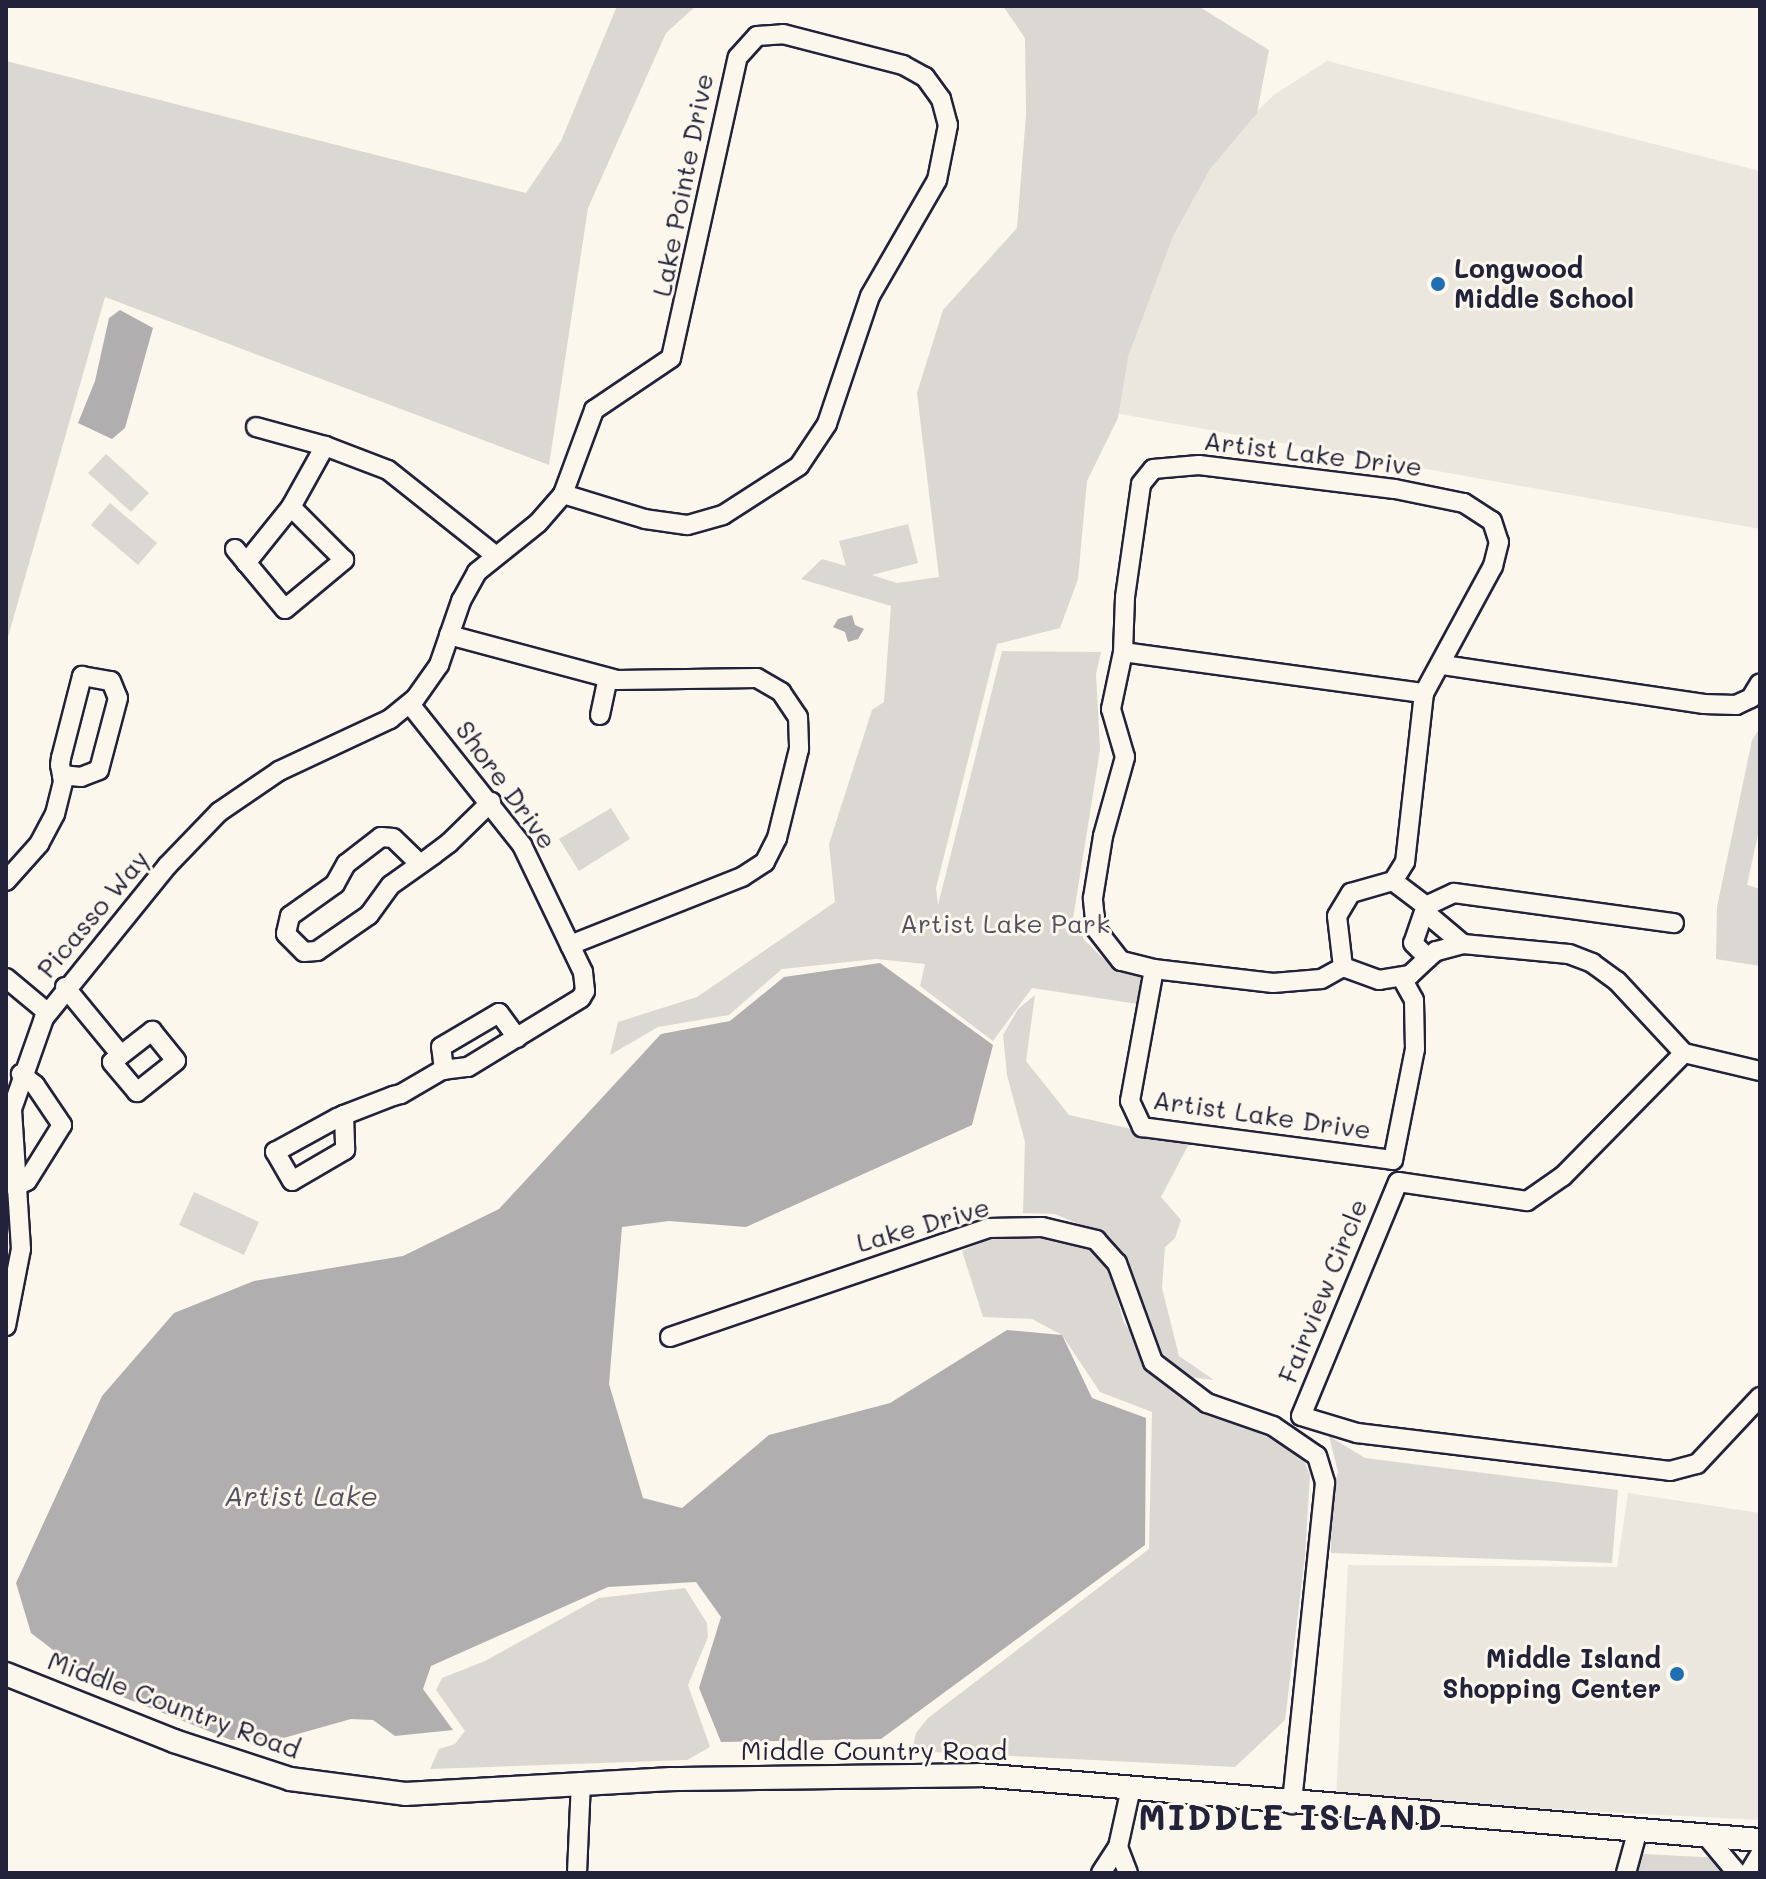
<!DOCTYPE html>
<style>
body{margin:0}
#map{position:relative;width:1766px;height:1879px;overflow:hidden;background:#fbf7ec;font-family:Mali,sans-serif}
div>[style]{position:absolute}
[style*='--x']{left:calc(var(--x)*1px);top:calc(var(--y)*1px);width:calc(var(--w)*1px);rotate:calc(var(--a)*1deg)}
.built>*{inset:0;background:#ebe7df}
.green>*{inset:0;background:#dbd8d3}
.water>*{inset:0;background:#b1aeb0}
.roads{filter:drop-shadow(2px 0 #22223b) drop-shadow(-2px 0 #22223b) drop-shadow(0 2px #22223b) drop-shadow(0 -2px #22223b)}
.minor>*{height:18px;margin:-9px;padding:0 9px;transform-origin:9px;border-radius:9px;background:#fbf7ec}
.major>*{height:22px;margin:-11px;padding:0 11px;transform-origin:11px;border-radius:11px;background:#fbf7ec}
.dots>*{width:22px;height:22px;translate:-50% -50%;box-sizing:border-box;border:4px solid #fbf7ec;border-radius:50%}
span{translate:-50% -50%;white-space:nowrap;text-align:center;line-height:1.15;-webkit-text-stroke:6px #fbf7ec;paint-order:stroke}
.street-label{font-size:26px;color:#22223b}
.poi-label{font-size:26px;color:#22223b;font-weight:700}
.left{translate:0 -50%;text-align:left}
.right{translate:-100% -50%;text-align:right}
.park-label{font-size:26px;color:#505061}
.water-label{font-size:28px;color:#545364;font-style:italic}
.district-label{font-size:34px;color:#22223b;font-weight:700;letter-spacing:2px}
.frame{position:absolute;inset:0;border:8px solid #22223b;pointer-events:none}
</style>
<div id="map">
<div class="built">
<div style="clip-path:polygon(1327px 61px,1760px 171px,1760px 529px,1065px 404px,1068px 341px,1239px 128px,1275px 94px)"></div>
<div style="clip-path:polygon(1628px 1493px,1760px 1513px,1760px 1820px,1336px 1798px,1348px 1565px,1617px 1567px)"></div>
</div>
<div class="green">
<div style="clip-path:polygon(617px 6px,696px 6px,666px 33px,588px 208px,549px 465px,105px 297px,6px 644px,6px 61px,526px 193px,561px 141px)"></div>
<div style="clip-path:polygon(1003px 6px,1198px 6px,1269px 50px,1257px 113px,1210px 169px,1173px 236px,1128px 357px,1118px 418px,1087px 481px,1078px 579px,1060px 628px,997px 644px,936px 888px,938px 905px,1002px 651px,1101px 652px,1096px 674px,1100px 750px,1073px 919px,1085px 941px,1104px 959px,1145px 974px,1138px 1004px,1032px 988px,993px 1041px,920px 986px,925px 964px,876px 959px,782px 969px,729px 1015px,658px 1027px,610px 1055px,618px 1022px,697px 997px,835px 902px,829px 844px,872px 710px,884px 702px,891px 606px,801px 579px,822px 559px,846px 566px,839px 541px,908px 524px,918px 563px,872px 575px,897px 583px,939px 577px,917px 393px,943px 310px,1017px 228px,1026px 115px,1025px 38px)"></div>
<div style="clip-path:polygon(106px 454px,149px 493px,131px 512px,88px 473px)"></div>
<div style="clip-path:polygon(110px 503px,157px 543px,138px 565px,91px 525px)"></div>
<div style="clip-path:polygon(1760px 728px,1760px 825px,1747px 885px,1760px 889px,1760px 966px,1716px 959px,1717px 907px,1752px 740px)"></div>
<div style="clip-path:polygon(611px 808px,630px 839px,579px 871px,559px 839px)"></div>
<div style="clip-path:polygon(1035px 995px,1026px 1061px,1069px 1115px,1190px 1142px,1161px 1197px,1181px 1220px,1175px 1238px,1165px 1247px,1162px 1288px,1179px 1356px,1214px 1380px,1180px 1376px,1157px 1352px,1128px 1262px,1105px 1235px,1055px 1214px,1023px 1213px,1025px 1142px,1007px 1075px,1003px 1035px,1018px 1009px)"></div>
<div style="clip-path:polygon(194px 1192px,259px 1222px,244px 1255px,179px 1225px)"></div>
<div style="clip-path:polygon(1000px 1234px,1073px 1241px,1106px 1258px,1124px 1323px,1182px 1395px,1301px 1454px,1310px 1475px,1305px 1556px,1285px 1720px,1235px 1767px,912px 1751px,916px 1733px,928px 1718px,1149px 1549px,1152px 1412px,1100px 1392px,1062px 1335px,1032px 1319px,983px 1317px,962px 1251px)"></div>
<div style="clip-path:polygon(1329px 1436px,1365px 1458px,1618px 1490px,1612px 1563px,1331px 1553px,1331px 1495px,1338px 1472px)"></div>
<div style="clip-path:polygon(685px 1588px,707px 1623px,708px 1637px,688px 1685px,710px 1747px,687px 1760px,430px 1769px,439px 1749px,455px 1744px,465px 1731px,436px 1690px,442px 1678px,485px 1661px,599px 1598px)"></div>
<div style="clip-path:polygon(1626px 1853px,1759px 1860px,1755px 1873px,1620px 1873px)"></div>
</div>
<div class="water">
<div style="clip-path:polygon(120px 310px,153px 328px,125px 428px,112px 439px,78px 423px,95px 381px,109px 318px)"></div>
<div style="clip-path:polygon(852px 615px,855px 625px,864px 629px,858px 639px,848px 642px,845px 632px,833px 627px,838px 619px)"></div>
<div style="clip-path:polygon(880px 963px,993px 1045px,972px 1125px,746px 1227px,669px 1221px,622px 1227px,609px 1384px,643px 1498px,682px 1508px,769px 1435px,890px 1403px,1007px 1330px,1062px 1335px,1092px 1398px,1146px 1418px,1145px 1545px,881px 1739px,721px 1742px,699px 1688px,721px 1617px,696px 1582px,608px 1587px,431px 1666px,423px 1689px,453px 1730px,395px 1736px,373px 1720px,351px 1719px,280px 1739px,231px 1740px,105px 1690px,31px 1633px,16px 1583px,102px 1396px,174px 1313px,254px 1281px,403px 1256px,499px 1209px,661px 1034px,730px 1021px,784px 977px)"></div>
</div>
<div class="roads">
<div class="minor">
<div style="--x:256;--y:427;--w:72;--a:15.4"></div>
<div style="--x:235;--y:549;--w:78;--a:50.2"></div>
<div style="--x:285;--y:609;--w:77;--a:-39.7"></div>
<div style="--x:344;--y:560;--w:75;--a:-135"></div>
<div style="--x:291;--y:507;--w:70;--a:-60.9"></div>
<div style="--x:325;--y:446;--w:67;--a:20.9"></div>
<div style="--x:388;--y:470;--w:137;--a:38.5"></div>
<div style="--x:246;--y:563;--w:72;--a:-51.2"></div>
<div style="--x:449;--y:635;--w:174;--a:15"></div>
<div style="--x:617;--y:680;--w:140;--a:-0.8"></div>
<div style="--x:757;--y:678;--w:28;--a:30"></div>
<div style="--x:781;--y:692;--w:30;--a:56"></div>
<div style="--x:798;--y:717;--w:32;--a:88"></div>
<div style="--x:799;--y:749;--w:92;--a:103.9"></div>
<div style="--x:777;--y:838;--w:27;--a:117"></div>
<div style="--x:765;--y:862;--w:27;--a:147"></div>
<div style="--x:742;--y:877;--w:185;--a:158.4"></div>
<div style="--x:1123;--y:652;--w:304;--a:7.8"></div>
<div style="--x:1443;--y:665;--w:264;--a:8.5"></div>
<div style="--x:1704;--y:704;--w:32;--a:2"></div>
<div style="--x:1736;--y:705;--w:17;--a:-25"></div>
<div style="--x:1751;--y:698;--w:17;--a:-59"></div>
<div style="--x:600;--y:715;--w:38;--a:-78"></div>
<div style="--x:420;--y:864;--w:37;--a:-136"></div>
<div style="--x:393;--y:838;--w:12;--a:-175"></div>
<div style="--x:381;--y:837;--w:44;--a:142.4"></div>
<div style="--x:346;--y:864;--w:23;--a:119"></div>
<div style="--x:335;--y:884;--w:55;--a:144.6"></div>
<div style="--x:290;--y:916;--w:18;--a:103"></div>
<div style="--x:286;--y:934;--w:25;--a:45"></div>
<div style="--x:304;--y:952;--w:13;--a:-4"></div>
<div style="--x:317;--y:951;--w:63;--a:-34.7"></div>
<div style="--x:369;--y:915;--w:37;--a:-54"></div>
<div style="--x:391;--y:885;--w:52;--a:-35.5"></div>
<div style="--x:433;--y:855;--w:20;--a:-37"></div>
<div style="--x:449;--y:843;--w:59;--a:-44.3"></div>
<div style="--x:6;--y:881;--w:50;--a:-48.3"></div>
<div style="--x:39;--y:844;--w:34;--a:-62"></div>
<div style="--x:55;--y:814;--w:33;--a:-76"></div>
<div style="--x:63;--y:782;--w:7;--a:-98"></div>
<div style="--x:62;--y:775;--w:10;--a:-101"></div>
<div style="--x:60;--y:765;--w:7;--a:-82"></div>
<div style="--x:61;--y:758;--w:85;--a:-75.6"></div>
<div style="--x:82;--y:676;--w:29;--a:10"></div>
<div style="--x:111;--y:681;--w:18;--a:68"></div>
<div style="--x:118;--y:698;--w:74;--a:104.8"></div>
<div style="--x:99;--y:770;--w:19;--a:159"></div>
<div style="--x:81;--y:777;--w:19;--a:-174"></div>
<div style="--x:1393;--y:881;--w:41;--a:37.1"></div>
<div style="--x:1426;--y:906;--w:39;--a:109"></div>
<div style="--x:1413;--y:943;--w:21;--a:45"></div>
<div style="--x:1428;--y:958;--w:25;--a:137"></div>
<div style="--x:1410;--y:975;--w:31;--a:171"></div>
<div style="--x:1379;--y:980;--w:38;--a:-160"></div>
<div style="--x:1343;--y:967;--w:51;--a:-96.7"></div>
<div style="--x:1337;--y:916;--w:27;--a:-59"></div>
<div style="--x:1351;--y:893;--w:44;--a:-15.9"></div>
<div style="--x:1426;--y:906;--w:31;--a:-25"></div>
<div style="--x:1454;--y:893;--w:222;--a:7.8"></div>
<div style="--x:1426;--y:913;--w:48;--a:40"></div>
<div style="--x:1463;--y:944;--w:28;--a:165"></div>
<div style="--x:1436;--y:951;--w:11;--a:139"></div>
<div style="--x:1463;--y:944;--w:106;--a:5.4"></div>
<div style="--x:1569;--y:954;--w:25;--a:21"></div>
<div style="--x:1592;--y:963;--w:31;--a:36"></div>
<div style="--x:1617;--y:981;--w:98;--a:47.1"></div>
<div style="--x:1684;--y:1053;--w:78;--a:13.3"></div>
<div style="--x:1343;--y:967;--w:25;--a:151"></div>
<div style="--x:1321;--y:979;--w:48;--a:175.2"></div>
<div style="--x:1273;--y:983;--w:120;--a:-173.3"></div>
<div style="--x:1154;--y:969;--w:34;--a:-166"></div>
<div style="--x:1121;--y:961;--w:41;--a:-128"></div>
<div style="--x:1096;--y:929;--w:31;--a:-96"></div>
<div style="--x:1093;--y:898;--w:63;--a:-80.8"></div>
<div style="--x:1103;--y:836;--w:82;--a:-74.4"></div>
<div style="--x:1125;--y:757;--w:50;--a:-106.3"></div>
<div style="--x:1111;--y:709;--w:58;--a:-78.1"></div>
<div style="--x:1123;--y:652;--w:55;--a:-87.9"></div>
<div style="--x:1125;--y:597;--w:114;--a:-81.9"></div>
<div style="--x:1141;--y:484;--w:19;--a:-51"></div>
<div style="--x:1153;--y:469;--w:46;--a:-5"></div>
<div style="--x:1199;--y:465;--w:197;--a:7"></div>
<div style="--x:1395;--y:489;--w:70;--a:11.5"></div>
<div style="--x:1464;--y:503;--w:33;--a:33"></div>
<div style="--x:1492;--y:521;--w:22;--a:72"></div>
<div style="--x:1499;--y:542;--w:25;--a:104"></div>
<div style="--x:1493;--y:566;--w:145;--a:118.5"></div>
<div style="--x:1424;--y:693;--w:170;--a:96.4"></div>
<div style="--x:1405;--y:862;--w:22;--a:122"></div>
<div style="--x:1154;--y:969;--w:134;--a:100.3"></div>
<div style="--x:1130;--y:1101;--w:29;--a:65"></div>
<div style="--x:1142;--y:1127;--w:253;--a:7.5"></div>
<div style="--x:1393;--y:1160;--w:113;--a:-78.8"></div>
<div style="--x:1415;--y:1049;--w:49;--a:-91.2"></div>
<div style="--x:1414;--y:1000;--w:25;--a:-119"></div>
<div style="--x:6;--y:978;--w:53;--a:39.7"></div>
<div style="--x:65;--y:987;--w:88;--a:50.5"></div>
<div style="--x:152;--y:1031;--w:38;--a:51"></div>
<div style="--x:176;--y:1061;--w:50;--a:141.5"></div>
<div style="--x:137;--y:1092;--w:39;--a:-130"></div>
<div style="--x:112;--y:1062;--w:51;--a:-37.8"></div>
<div style="--x:1684;--y:1053;--w:173;--a:134.5"></div>
<div style="--x:1563;--y:1176;--w:44;--a:145.2"></div>
<div style="--x:1527;--y:1201;--w:130;--a:-171.6"></div>
<div style="--x:1398;--y:1182;--w:253;--a:112.5"></div>
<div style="--x:1301;--y:1416;--w:59;--a:16.9"></div>
<div style="--x:1357;--y:1433;--w:315;--a:6.9"></div>
<div style="--x:1670;--y:1471;--w:28;--a:-15"></div>
<div style="--x:1697;--y:1464;--w:92;--a:-46.8"></div>
<div style="--x:444;--y:1070;--w:23;--a:-97"></div>
<div style="--x:441;--y:1047;--w:67;--a:-30.4"></div>
<div style="--x:499;--y:1013;--w:31;--a:54"></div>
<div style="--x:344;--y:1115;--w:35;--a:88"></div>
<div style="--x:345;--y:1150;--w:61;--a:149.7"></div>
<div style="--x:292;--y:1181;--w:34;--a:-120"></div>
<div style="--x:275;--y:1152;--w:71;--a:-28.7"></div>
<div style="--x:337;--y:1118;--w:8;--a:-23"></div>
<div style="--x:344;--y:1115;--w:53;--a:-21.2"></div>
<div style="--x:393;--y:1096;--w:8;--a:-14"></div>
<div style="--x:401;--y:1094;--w:48;--a:-30.3"></div>
<div style="--x:442;--y:1070;--w:26;--a:-7"></div>
<div style="--x:468;--y:1067;--w:132;--a:-31.4"></div>
<div style="--x:581;--y:998;--w:8;--a:-60"></div>
<div style="--x:585;--y:991;--w:19;--a:-96"></div>
<div style="--x:583;--y:972;--w:141;--a:-115.7"></div>
<div style="--x:522;--y:845;--w:180;--a:-128.5"></div>
<div style="--x:15;--y:1187;--w:13;--a:-27"></div>
<div style="--x:27;--y:1181;--w:66;--a:-58"></div>
<div style="--x:62;--y:1125;--w:48;--a:-124"></div>
<div style="--x:35;--y:1085;--w:18;--a:-142"></div>
<div style="--x:6;--y:1326;--w:78;--a:-79"></div>
<div style="--x:21;--y:1249;--w:140;--a:-93.7"></div>
<div style="--x:12;--y:1109;--w:96;--a:-70.6"></div>
<div style="--x:44;--y:1018;--w:196;--a:-51"></div>
<div style="--x:167;--y:866;--w:75;--a:-46.1"></div>
<div style="--x:219;--y:812;--w:73;--a:-34.3"></div>
<div style="--x:279;--y:771;--w:123;--a:-25.1"></div>
<div style="--x:390;--y:719;--w:32;--a:-39"></div>
<div style="--x:415;--y:699;--w:42;--a:-54.8"></div>
<div style="--x:439;--y:665;--w:68;--a:-71"></div>
<div style="--x:461;--y:601;--w:33;--a:-61"></div>
<div style="--x:477;--y:572;--w:78;--a:-38.8"></div>
<div style="--x:538;--y:523;--w:38;--a:-49"></div>
<div style="--x:563;--y:494;--w:90;--a:-69.7"></div>
<div style="--x:594;--y:410;--w:93;--a:-34"></div>
<div style="--x:671;--y:358;--w:308;--a:-77.5"></div>
<div style="--x:738;--y:57;--w:28;--a:-48"></div>
<div style="--x:757;--y:36;--w:26;--a:-4"></div>
<div style="--x:783;--y:34;--w:124;--a:14.5"></div>
<div style="--x:903;--y:65;--w:25;--a:29"></div>
<div style="--x:925;--y:77;--w:27;--a:54"></div>
<div style="--x:941;--y:99;--w:27;--a:75"></div>
<div style="--x:948;--y:125;--w:56;--a:101.3"></div>
<div style="--x:937;--y:180;--w:134;--a:120"></div>
<div style="--x:870;--y:296;--w:135;--a:108.6"></div>
<div style="--x:827;--y:424;--w:50;--a:123.7"></div>
<div style="--x:799;--y:466;--w:90;--a:147.2"></div>
<div style="--x:723;--y:515;--w:37;--a:164"></div>
<div style="--x:687;--y:525;--w:42;--a:-171.9"></div>
<div style="--x:645;--y:519;--w:86;--a:-163"></div>
<div style="--x:670;--y:1337;--w:336;--a:-18.9"></div>
<div style="--x:988;--y:1228;--w:54;--a:-1.1"></div>
<div style="--x:1042;--y:1227;--w:56;--a:13.5"></div>
<div style="--x:1096;--y:1240;--w:31;--a:48"></div>
<div style="--x:1117;--y:1263;--w:105;--a:70"></div>
<div style="--x:1153;--y:1362;--w:68;--a:37.2"></div>
<div style="--x:1207;--y:1403;--w:70;--a:19.2"></div>
<div style="--x:1273;--y:1426;--w:53;--a:34.3"></div>
<div style="--x:1317;--y:1456;--w:28;--a:73"></div>
<div style="--x:1325;--y:1483;--w:323;--a:95.9"></div>
<div style="--x:1707;--y:1837;--w:47;--a:50.2"></div>
<div style="--x:1118;--y:1847;--w:28;--a:69"></div>
<div style="--x:577;--y:1873;--w:91;--a:-87.5"></div>
<div style="--x:1101;--y:1873;--w:31;--a:-57"></div>
<div style="--x:1118;--y:1847;--w:60;--a:-77.6"></div>
<div style="--x:1626;--y:1873;--w:41;--a:-74.6"></div>
<div style="--x:1749;--y:1873;--w:21;--a:-59"></div>
</div>
<div class="major">
<div style="--x:6;--y:1674;--w:181;--a:21.7"></div>
<div style="--x:174;--y:1741;--w:122;--a:18.1"></div>
<div style="--x:290;--y:1779;--w:116;--a:7.4"></div>
<div style="--x:405;--y:1794;--w:267;--a:-3.2"></div>
<div style="--x:672;--y:1779;--w:307;--a:-0.7"></div>
<div style="--x:979;--y:1775;--w:784;--a:4.76"></div>
</div>
</div>
<div class="dots">
<div style="left:1438px;top:284px;background:#1f6fb2"></div>
<div style="left:1677px;top:1674px;background:#1f6fb2"></div>
</div>
<div class="street-label">
<span style="left:683px;top:185px;rotate:-79deg">Lake Pointe Drive</span>
<span style="left:1313px;top:454px;rotate:7deg">Artist Lake Drive</span>
<span style="left:506px;top:785px;rotate:54deg">Shore Drive</span>
<span style="left:93px;top:914px;rotate:-50deg">Picasso Way</span>
<span style="left:1262px;top:1115px;rotate:8deg">Artist Lake Drive</span>
<span style="left:923px;top:1225px;rotate:-16deg">Lake Drive</span>
<span style="left:1323px;top:1291px;rotate:-68deg">Fairview Circle</span>
<span style="left:174px;top:1705px;rotate:20deg">Middle Country Road</span>
<span style="left:874px;top:1751px">Middle Country Road</span>
</div>
<div class="poi-label">
<span class="left" style="left:1454px;top:284px">Longwood<br>Middle School</span>
<span class="right" style="left:1661px;top:1674px">Middle Island<br>Shopping Center</span>
</div>
<div class="park-label">
<span style="left:1005px;top:924px">Artist Lake Park</span>
</div>
<div class="water-label">
<span style="left:301px;top:1495px">Artist Lake</span>
</div>
<div class="district-label">
<span style="left:1291px;top:1817px">MIDDLE ISLAND</span>
</div>
<div class="frame"></div>
</div>
